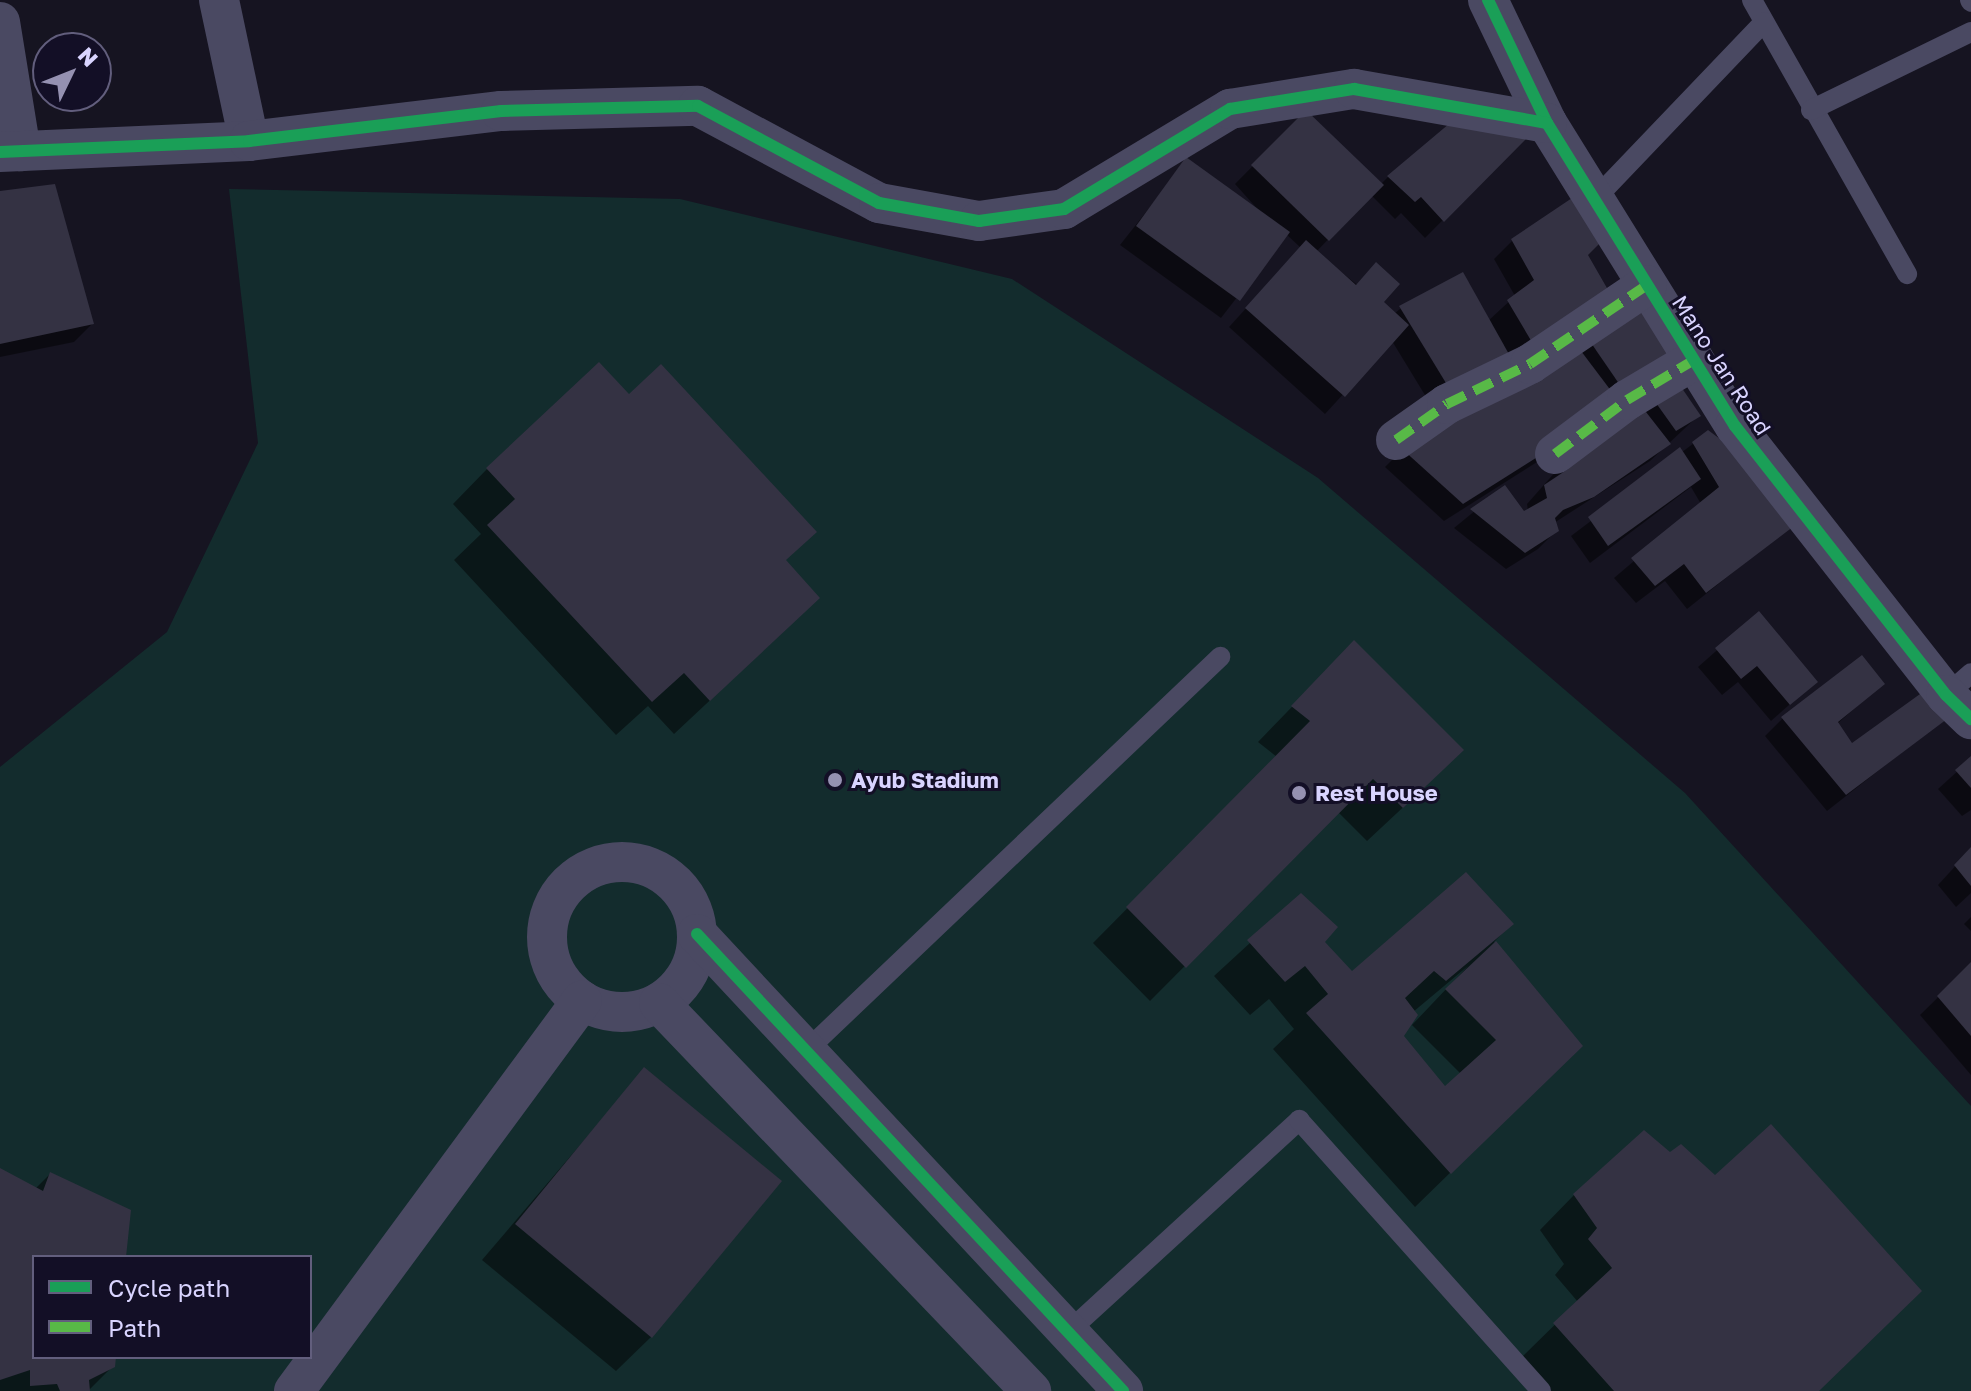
<!DOCTYPE html>
<style>
body{margin:0}
#map{position:relative;width:1971px;height:1391px;overflow:hidden;background:#161421;font-family:"Golos Text",sans-serif}
div>[style]{position:absolute}
[style*='--x']{left:calc(var(--x)*1px);top:calc(var(--y)*1px);width:calc(var(--w)*1px);rotate:calc(var(--a)*1deg)}
.green>*{inset:0;background:#132c2d}
.shadow>*{inset:0;background:#0007}
.building>*{inset:0;background:#343243}
.lane>*{height:20px;margin:-10px;padding:0 10px;transform-origin:10px;border-radius:10px;background:#4a4962}
.street>*{height:40px;margin:-20px;padding:0 20px;transform-origin:20px;border-radius:20px;background:#4a4962}
.street>.ring{margin:-20px;padding:0;box-sizing:content-box;background:none;border:40px solid #4a4962;border-radius:50%}
.quiet>*{height:10px;margin-top:-5px;transform-origin:0;background:repeating-linear-gradient(90deg,#58b947 0 20px,transparent 0 30px)}
.cycleway>*{height:12px;margin:-6px;padding:0 6px;transform-origin:6px;border-radius:6px;background:#1a9f57}
.dots>*{width:22px;height:22px;translate:-50% -50%;box-sizing:border-box;border:4px solid #130f26;border-radius:50%}
span{translate:-50% -50%;white-space:nowrap;text-align:center;line-height:1.15;-webkit-text-stroke:6px #130f26;paint-order:stroke}
.street-label{font-size:22px;color:#d9d4ff}
.poi-label{font-size:22px;color:#d9d4ff;font-weight:700}
.left{translate:0 -50%;text-align:left}
.legend{position:absolute;left:32px;top:1255px;width:280px;height:104px;box-sizing:border-box;background:#130f26;border:2px solid #625e7d;margin:0;padding:10px 14px;list-style:none;font-size:24px;color:#d9d4ff}
.legend li{display:flex;align-items:center;gap:16px;height:40px}
.legend b{width:40px;border:2px solid #625e7d}
.north{position:absolute;left:32px;top:32px;width:80px;height:80px;box-sizing:border-box;background:#130f26;border:2px solid #625e7d;border-radius:50%;rotate:47deg;font-size:22px;font-weight:700;line-height:32px;text-align:center;color:#d9d4ff}
.north::after{content:'';display:block;margin:auto;width:28px;height:36px;background:#9591b1;clip-path:polygon(50% 0,100% 100%,50% 72%,0 100%)}
</style>
<div id="map">
<div class="green">
<div style="clip-path:polygon(evenodd,229px 189px,680px 199px,1012px 279px,1318px 478px,1685px 793px,1971px 1106px,1971px 1391px,0 1391px,0 767px,167px 632px,258px 443px,229px 189px,34px 1257px,310px 1257px,310px 1357px,34px 1357px,34px 1257px)"></div>
</div>
<div class="shadow">
<div style="clip-path:polygon(1306px 112px,1380px 185px,1388px 177px,1523px 139px,1425px 238px,1401px 213px,1395px 219px,1371px 195px,1316px 252px,1394px 314px,1401px 308px,1488px 321px,1515px 296px,1494px 259px,1512px 241px,1586px 255px,1612px 302px,1431px 405px,1392px 341px,1325px 414px,1229px 327px,1301px 248px,1286px 234px,1221px 318px,1120px 245px,1187px 160px,1261px 213px,1235px 184px)"></div>
<div style="clip-path:polygon(0 193px,92px 324px,74px 342px,0 357px)"></div>
<div style="clip-path:polygon(1588px 339px,1678px 357px,1537px 462px,1444px 521px,1385px 467px,1403px 449px)"></div>
<div style="clip-path:polygon(1652px 397px,1699px 415px,1650px 461px,1554px 523px,1556px 531px,1538px 549px,1506px 569px,1454px 528px,1504px 487px,1523px 514px,1528px 511px,1527px 504px,1565px 461px)"></div>
<div style="clip-path:polygon(1694px 443px,1795px 523px,1687px 609px,1665px 581px,1636px 603px,1614px 578px,1701px 504px,1691px 487px,1590px 563px,1571px 536px)"></div>
<div style="clip-path:polygon(487px 469px,784px 562px,783px 632px,674px 734px,648px 706px,616px 735px,454px 560px,481px 534px,453px 504px)"></div>
<div style="clip-path:polygon(1758px 614px,1815px 682px,1771px 721px,1738px 682px,1722px 695px,1698px 667px)"></div>
<div style="clip-path:polygon(1320px 678px,1427px 785px,1367px 841px,1338px 812px,1150px 1001px,1093px 943px,1277px 757px,1258px 742px)"></div>
<div style="clip-path:polygon(1882px 684px,1837px 724px,1851px 746px,1948px 716px,1827px 811px,1765px 736px,1783px 718px)"></div>
<div style="clip-path:polygon(1971px 759px,1971px 810px,1962px 816px,1938px 789px)"></div>
<div style="clip-path:polygon(1971px 849px,1971px 893px,1956px 907px,1938px 885px)"></div>
<div style="clip-path:polygon(evenodd,1301px 896px,1322px 942px,1352px 974px,1511px 924px,1494px 942px,1580px 1046px,1415px 1207px,1273px 1049px,1294px 1029px,1269px 999px,1250px 1015px,1214px 976px,1301px 896px,1468px 966px,1412px 1025px,1461px 1074px,1445px 1089px,1401px 1036px,1413px 1012px,1468px 966px)"></div>
<div style="clip-path:polygon(1971px 917px,1971px 931px,1964px 924px)"></div>
<div style="clip-path:polygon(1971px 965px,1971px 1075px,1920px 1015px)"></div>
<div style="clip-path:polygon(644px 1070px,651px 1337px,616px 1371px,482px 1260px)"></div>
<div style="clip-path:polygon(0 1170px,35px 1189px,50px 1174px,124px 1257px,34px 1257px,34px 1357px,114px 1357px,113px 1366px,88px 1391px,0 1391px)"></div>
<div style="clip-path:polygon(1574px 1195px,1817px 1391px,1549px 1391px,1520px 1359px,1578px 1302px,1555px 1275px,1564px 1264px,1540px 1230px)"></div>
</div>
<div class="building">
<div style="clip-path:polygon(1306px 110px,1384px 185px,1329px 241px,1251px 165px)"></div>
<div style="clip-path:polygon(1456px 118px,1527px 138px,1444px 222px,1421px 197px,1415px 202px,1387px 176px)"></div>
<div style="clip-path:polygon(1186px 157px,1290px 232px,1240px 301px,1136px 226px)"></div>
<div style="clip-path:polygon(55px 184px,94px 324px,0 344px,0 191px)"></div>
<div style="clip-path:polygon(1578px 194px,1607px 236px,1588px 255px,1615px 302px,1539px 354px,1507px 300px,1534px 280px,1511px 239px)"></div>
<div style="clip-path:polygon(1306px 240px,1356px 285px,1376px 262px,1400px 284px,1384px 302px,1409px 325px,1345px 397px,1245px 308px)"></div>
<div style="clip-path:polygon(1463px 272px,1510px 356px,1449px 388px,1399px 306px)"></div>
<div style="clip-path:polygon(1642px 299px,1681px 358px,1624px 391px,1587px 337px)"></div>
<div style="clip-path:polygon(1578px 347px,1615px 396px,1558px 444px,1463px 504px,1401px 448px)"></div>
<div style="clip-path:polygon(599px 362px,629px 394px,661px 364px,817px 532px,786px 560px,820px 598px,710px 701px,684px 673px,652px 702px,487px 525px,515px 499px,486px 468px)"></div>
<div style="clip-path:polygon(1677px 381px,1701px 416px,1676px 431px,1651px 396px)"></div>
<div style="clip-path:polygon(1639px 403px,1671px 444px,1594px 497px,1563px 510px,1555px 518px,1559px 531px,1525px 553px,1470px 509px,1505px 485px,1524px 511px,1547px 498px,1544px 485px,1568px 469px,1563px 459px)"></div>
<div style="clip-path:polygon(1708px 430px,1752px 463px,1798px 523px,1706px 593px,1684px 564px,1655px 586px,1631px 558px,1719px 487px,1692px 442px)"></div>
<div style="clip-path:polygon(1680px 447px,1701px 479px,1608px 546px,1588px 517px)"></div>
<div style="clip-path:polygon(1759px 611px,1818px 682px,1790px 705px,1757px 666px,1741px 679px,1715px 648px)"></div>
<div style="clip-path:polygon(1354px 640px,1464px 750px,1403px 808px,1373px 779px,1186px 968px,1126px 907px,1310px 721px,1291px 706px)"></div>
<div style="clip-path:polygon(1862px 655px,1885px 684px,1838px 722px,1852px 743px,1927px 689px,1951px 716px,1846px 795px,1781px 717px)"></div>
<div style="clip-path:polygon(1971px 756px,1971px 788px,1955px 770px)"></div>
<div style="clip-path:polygon(1971px 847px,1971px 886px,1954px 865px)"></div>
<div style="clip-path:polygon(1466px 872px,1514px 924px,1446px 981px,1434px 971px,1405px 998px,1418px 1015px,1404px 1036px,1445px 1086px,1496px 1040px,1445px 989px,1496px 941px,1583px 1046px,1451px 1174px,1306px 1013px,1328px 994px,1305px 966px,1285px 982px,1247px 940px,1301px 893px,1338px 927px,1325px 942px,1352px 971px)"></div>
<div style="clip-path:polygon(1971px 962px,1971px 1036px,1937px 996px)"></div>
<div style="clip-path:polygon(644px 1067px,782px 1181px,652px 1338px,515px 1224px)"></div>
<div style="clip-path:polygon(1771px 1124px,1922px 1291px,1819px 1391px,1614px 1391px,1553px 1323px,1612px 1268px,1588px 1239px,1597px 1228px,1573px 1194px,1644px 1130px,1670px 1152px,1681px 1144px,1715px 1175px)"></div>
<div style="clip-path:polygon(0 1168px,43px 1191px,50px 1172px,131px 1210px,126px 1257px,34px 1257px,34px 1357px,116px 1357px,115px 1367px,89px 1380px,90px 1391px,60px 1391px,57px 1384px,30px 1386px,30px 1370px,0 1380px)"></div>
</div>
<div class="lane">
<div style="--x:1752;--y:0;--w:315;--a:60.5"></div>
<div style="--x:1970;--y:0;--w:2;--a:63"></div>
<div style="--x:1811;--y:110;--w:178;--a:-26"></div>
<div style="--x:1594;--y:200;--w:246;--a:-46.3"></div>
<div style="--x:1946;--y:695;--w:33;--a:-41"></div>
<div style="--x:806;--y:1051;--w:572;--a:-43.58"></div>
<div style="--x:1068;--y:1332;--w:314;--a:-42.5"></div>
<div style="--x:1299;--y:1120;--w:363;--a:48.2"></div>
</div>
<div class="street">
<div style="--x:219;--y:0;--w:144;--a:78"></div>
<div style="--x:1488;--y:0;--w:136;--a:64.4"></div>
<div style="--x:1547;--y:123;--w:357;--a:58.2"></div>
<div style="--x:1735;--y:426;--w:342;--a:51.9"></div>
<div style="--x:1946;--y:695;--w:35;--a:44"></div>
<div style="--x:0;--y:22;--w:131;--a:80.8"></div>
<div style="--x:0;--y:152;--w:249;--a:-2.5"></div>
<div style="--x:249;--y:141;--w:254;--a:-6.8"></div>
<div style="--x:501;--y:111;--w:197;--a:-1.5"></div>
<div style="--x:698;--y:106;--w:205;--a:28.2"></div>
<div style="--x:879;--y:203;--w:102;--a:10.2"></div>
<div style="--x:979;--y:221;--w:86;--a:-8"></div>
<div style="--x:1064;--y:209;--w:194;--a:-31.1"></div>
<div style="--x:1230;--y:109;--w:126;--a:-9.2"></div>
<div style="--x:1354;--y:89;--w:196;--a:10"></div>
<div style="--x:1396;--y:440;--w:62;--a:-35.2"></div>
<div style="--x:1447;--y:404;--w:92;--a:-25.7"></div>
<div style="--x:1530;--y:364;--w:141;--a:-34"></div>
<div style="--x:1555;--y:454;--w:90;--a:-36.9"></div>
<div style="--x:1627;--y:400;--w:78;--a:-30.8"></div>
<div class="ring" style="left:547px;top:862px;width:110px;height:110px"></div>
<div style="--x:697;--y:934;--w:625;--a:47.01"></div>
<div style="--x:659;--y:1003;--w:538;--a:46.21"></div>
<div style="--x:294;--y:1391;--w:485;--a:-53.6"></div>
</div>
<div class="quiet">
<div style="--x:1396;--y:440;--w:62;--a:-35.2"></div>
<div style="--x:1447;--y:404;--w:92;--a:-25.7"></div>
<div style="--x:1530;--y:364;--w:141;--a:-34"></div>
<div style="--x:1555;--y:454;--w:90;--a:-36.9"></div>
<div style="--x:1627;--y:400;--w:78;--a:-30.8"></div>
</div>
<div class="cycleway">
<div style="--x:1488;--y:0;--w:136;--a:64.4"></div>
<div style="--x:1547;--y:123;--w:357;--a:58.2"></div>
<div style="--x:1735;--y:426;--w:342;--a:51.9"></div>
<div style="--x:1946;--y:695;--w:35;--a:44"></div>
<div style="--x:0;--y:152;--w:249;--a:-2.5"></div>
<div style="--x:249;--y:141;--w:254;--a:-6.8"></div>
<div style="--x:501;--y:111;--w:197;--a:-1.5"></div>
<div style="--x:698;--y:106;--w:205;--a:28.2"></div>
<div style="--x:879;--y:203;--w:102;--a:10.2"></div>
<div style="--x:979;--y:221;--w:86;--a:-8"></div>
<div style="--x:1064;--y:209;--w:194;--a:-31.1"></div>
<div style="--x:1230;--y:109;--w:126;--a:-9.2"></div>
<div style="--x:1354;--y:89;--w:196;--a:10"></div>
<div style="--x:697;--y:934;--w:625;--a:47.01"></div>
</div>
<div class="dots">
<div style="left:835px;top:780px;background:#9591b1"></div>
<div style="left:1299px;top:793px;background:#9591b1"></div>
</div>
<div class="street-label">
<span style="left:1722px;top:365px;rotate:57deg">Mano Jan Road</span>
</div>
<div class="poi-label">
<span class="left" style="left:851px;top:780px">Ayub Stadium</span>
<span class="left" style="left:1315px;top:793px">Rest House</span>
</div>
<ul class="legend">
<li><b style="height:10px;background:#1a9f57"></b>Cycle path</li>
<li><b style="height:10px;background:#58b947"></b>Path</li>
</ul>
<div class="north">N</div>
</div>
